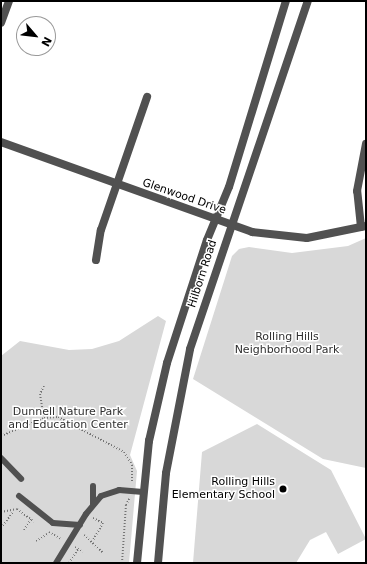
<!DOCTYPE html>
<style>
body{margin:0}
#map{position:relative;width:367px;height:564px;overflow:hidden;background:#fff;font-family:"DejaVu Sans",sans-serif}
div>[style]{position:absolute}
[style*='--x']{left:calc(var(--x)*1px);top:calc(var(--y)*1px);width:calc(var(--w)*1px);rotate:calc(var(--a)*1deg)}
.green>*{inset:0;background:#d8d8d8}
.path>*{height:2px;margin-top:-1px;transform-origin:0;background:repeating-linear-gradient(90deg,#737373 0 1px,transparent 0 3px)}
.service>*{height:6px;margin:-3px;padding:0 3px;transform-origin:3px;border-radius:3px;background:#515151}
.minor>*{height:8px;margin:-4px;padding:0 4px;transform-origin:4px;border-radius:4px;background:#515151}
.tertiary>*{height:8px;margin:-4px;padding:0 4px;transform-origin:4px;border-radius:4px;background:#515151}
.dots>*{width:11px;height:11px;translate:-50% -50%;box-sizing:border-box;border:2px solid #fff;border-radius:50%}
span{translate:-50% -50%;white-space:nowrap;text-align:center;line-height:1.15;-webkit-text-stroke:3px #fff;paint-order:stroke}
.street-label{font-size:11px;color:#000}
.park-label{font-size:11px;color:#2f2f2f}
.poi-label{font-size:11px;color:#000}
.right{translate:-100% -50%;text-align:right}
.frame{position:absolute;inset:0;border:2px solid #000;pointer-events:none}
.north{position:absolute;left:16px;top:16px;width:40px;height:40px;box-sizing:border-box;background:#fff;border:1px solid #999;border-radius:50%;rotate:118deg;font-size:11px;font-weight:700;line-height:16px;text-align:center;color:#000}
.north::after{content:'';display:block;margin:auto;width:14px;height:18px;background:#000;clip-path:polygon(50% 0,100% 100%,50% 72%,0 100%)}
</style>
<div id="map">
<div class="green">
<div style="clip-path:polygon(366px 238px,366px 468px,323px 459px,193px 379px,232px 256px,239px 249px,249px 247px,292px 253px,348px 246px)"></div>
<div style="clip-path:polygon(158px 316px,166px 321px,130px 455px,137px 471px,129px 563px,1px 563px,1px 356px,20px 341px,69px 350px,92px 349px,119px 341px)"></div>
<div style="clip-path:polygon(257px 424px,331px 470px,366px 539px,338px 554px,326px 532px,310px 540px,296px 563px,193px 563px,202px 452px)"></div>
</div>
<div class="path">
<div style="--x:44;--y:386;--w:9;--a:117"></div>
<div style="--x:40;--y:394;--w:24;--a:81"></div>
<div style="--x:1;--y:436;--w:47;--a:-22.7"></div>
<div style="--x:44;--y:418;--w:14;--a:-4"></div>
<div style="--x:58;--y:417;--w:75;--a:27.9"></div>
<div style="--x:124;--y:452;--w:15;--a:58"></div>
<div style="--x:132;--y:465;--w:18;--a:90"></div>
<div style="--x:1;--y:512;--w:16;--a:-11"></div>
<div style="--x:17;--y:509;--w:21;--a:37"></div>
<div style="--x:93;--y:518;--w:11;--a:27"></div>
<div style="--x:103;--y:523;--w:20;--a:120"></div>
<div style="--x:1;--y:528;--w:20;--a:-53"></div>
<div style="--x:24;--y:530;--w:13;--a:-58"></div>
<div style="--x:49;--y:532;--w:14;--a:30"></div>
<div style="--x:84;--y:535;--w:26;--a:43"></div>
<div style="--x:36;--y:541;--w:15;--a:-32"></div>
<div style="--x:75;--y:547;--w:9;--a:32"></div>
<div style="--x:69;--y:563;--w:17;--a:-57"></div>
<div style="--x:122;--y:563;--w:58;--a:-86.1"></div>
<div style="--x:126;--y:505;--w:7;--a:-63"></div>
</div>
<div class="service">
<div style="--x:1;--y:458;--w:29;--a:46"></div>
<div style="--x:93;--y:486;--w:18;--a:90"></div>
<div style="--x:19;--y:496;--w:43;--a:38.5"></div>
<div style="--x:53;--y:523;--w:27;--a:4"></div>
<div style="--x:56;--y:563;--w:57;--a:-58.5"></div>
<div style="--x:86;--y:514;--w:23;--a:-50"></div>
<div style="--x:101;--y:496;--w:19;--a:-18"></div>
<div style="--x:119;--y:490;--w:24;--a:5"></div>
</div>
<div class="minor">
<div style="--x:1;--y:23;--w:23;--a:-70"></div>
<div style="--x:1;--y:142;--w:267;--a:19.7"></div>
<div style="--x:252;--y:232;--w:55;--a:6.2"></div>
<div style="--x:307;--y:238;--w:60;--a:-11.5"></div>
<div style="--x:361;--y:227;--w:36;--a:-96"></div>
<div style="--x:357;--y:191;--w:48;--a:-79.2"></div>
<div style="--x:96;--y:260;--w:30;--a:-81"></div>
<div style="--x:101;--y:230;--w:141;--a:-70.9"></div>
</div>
<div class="tertiary">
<div style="--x:137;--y:563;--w:123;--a:-84.4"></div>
<div style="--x:149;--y:441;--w:80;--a:-77"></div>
<div style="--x:167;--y:363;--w:129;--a:-72"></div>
<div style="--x:207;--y:240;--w:57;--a:-67.5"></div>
<div style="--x:229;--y:187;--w:195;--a:-73"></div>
<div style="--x:158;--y:563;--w:90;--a:-84.9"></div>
<div style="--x:166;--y:473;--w:126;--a:-79"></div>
<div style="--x:190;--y:349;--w:367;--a:-71.3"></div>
</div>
<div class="dots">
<div style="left:283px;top:489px;background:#000"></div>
</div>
<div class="street-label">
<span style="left:184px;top:197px;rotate:19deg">Glenwood Drive</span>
<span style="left:203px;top:274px;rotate:-72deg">Hilborn Road</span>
</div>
<div class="park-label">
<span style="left:287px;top:344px">Rolling Hills<br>Neighborhood Park</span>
<span style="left:68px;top:419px">Dunnell Nature Park<br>and Education Center</span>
</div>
<div class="poi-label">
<span class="right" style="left:275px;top:489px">Rolling Hills<br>Elementary School</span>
</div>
<div class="frame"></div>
<div class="north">N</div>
</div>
